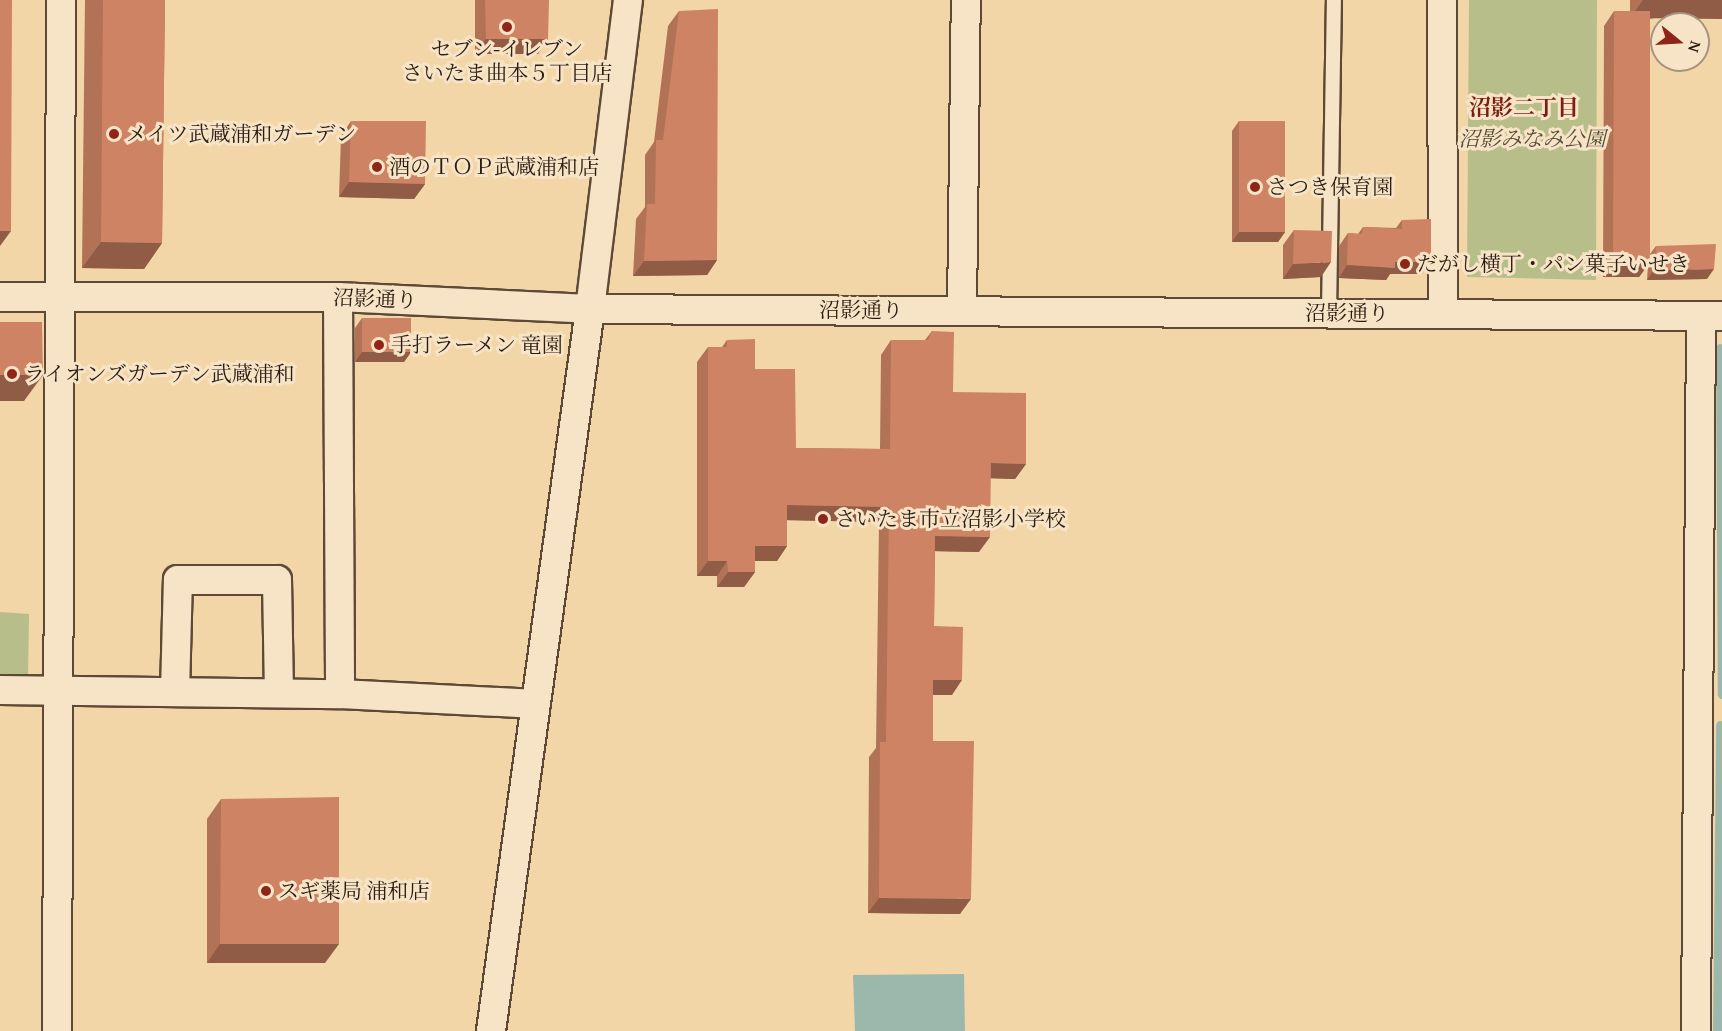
<!DOCTYPE html>
<meta charset="utf-8">
<style>
body{margin:0}
#map{position:relative;width:1722px;height:1031px;overflow:hidden;background:#f2d6a7;font-family:"Gentium Book Plus","Noto Serif JP",serif}
div>[style]{position:absolute}
[style*='--x']{left:calc(var(--x)*1px);top:calc(var(--y)*1px);width:calc(var(--w)*1px);rotate:calc(var(--a)*1deg)}
.green>*{inset:0;background:#b7be8a}
.water>*{inset:0;background:#9cb8ad}
.stream>*{height:9px;margin:-4.5px;padding:0 4.5px;transform-origin:4.5px;border-radius:4.5px;background:#9cb8ad}
.roads{filter:drop-shadow(2px 0 #5c4a37) drop-shadow(-2px 0 #5c4a37) drop-shadow(0 2px #5c4a37) drop-shadow(0 -2px #5c4a37)}
.service>*{height:14px;margin:-7px;padding:0 7px;transform-origin:7px;border-radius:7px;background:#f7e4c6}
.minor>*{height:28px;margin:-14px;padding:0 14px;transform-origin:14px;border-radius:14px;background:#f7e4c6}
.wall>*{inset:0;background:#b17256}
.shaded-wall>*{inset:0;background:#905c46}
.building>*{inset:0;background:#ce8464}
.dots>*{width:16px;height:16px;translate:-50% -50%;box-sizing:border-box;border:3px solid #f7e4c6;border-radius:50%}
span{translate:-50% -50%;white-space:nowrap;text-align:center;line-height:1.15;-webkit-text-stroke:6px #f7e4c6;paint-order:stroke}
.poi-label{font-size:21px;color:#2a1c12}
.left{translate:0 -50%;text-align:left}
.park-label{font-size:21px;color:#544d36;font-style:italic}
.street-label{font-size:21px;color:#2a1c12}
.neighbourhood-label{font-size:22px;color:#7a1f14;font-weight:700}
.north{position:absolute;left:1650px;top:12px;width:60px;height:60px;box-sizing:border-box;background:#f7e4c6;border:2px solid #a5947e;border-radius:50%;rotate:108deg;font-size:16px;font-weight:700;line-height:24px;text-align:center;color:#2a1c12}
.north::after{content:'';display:block;margin:auto;width:21px;height:27px;background:#8f2418;clip-path:polygon(50% 0,100% 100%,50% 72%,0 100%)}
</style>
<div id="map">
<div class="green">
<div style="clip-path:polygon(1469px 0,1597px 0,1596px 280px,1467px 277px)"></div>
<div style="clip-path:polygon(0 612px,29px 614px,28px 679px,0 678px)"></div>
</div>
<div class="water">
<div style="clip-path:polygon(964px 974px,965px 1031px,855px 1031px,853px 975px)"></div>
</div>
<div class="stream">
<div style="--x:1720;--y:348;--w:346;--a:89.7"></div>
<div style="--x:1717;--y:1031;--w:306;--a:-89.4"></div>
</div>
<div class="roads">
<div class="service">
<div style="--x:1329;--y:313;--w:313;--a:-89.1"></div>
</div>
<div class="minor">
<div style="--x:1442;--y:0;--w:313;--a:89.8"></div>
<div style="--x:0;--y:297;--w:338;--a:0"></div>
<div style="--x:338;--y:297;--w:252;--a:2.7"></div>
<div style="--x:590;--y:309;--w:1132;--a:0.35"></div>
<div style="--x:338;--y:297;--w:397;--a:89.7"></div>
<div style="--x:962;--y:311;--w:311;--a:-89.3"></div>
<div style="--x:0;--y:690;--w:340;--a:0.7"></div>
<div style="--x:340;--y:694;--w:196;--a:2.9"></div>
<div style="--x:175;--y:692;--w:112;--a:-88.5"></div>
<div style="--x:178;--y:580;--w:99;--a:0"></div>
<div style="--x:277;--y:580;--w:113;--a:89"></div>
<div style="--x:57;--y:1031;--w:1031;--a:-89.78"></div>
<div style="--x:491;--y:1031;--w:729;--a:-82.19"></div>
<div style="--x:590;--y:309;--w:311;--a:-83"></div>
<div style="--x:1696;--y:1031;--w:715;--a:-89.6"></div>
</div>
</div>
<div class="wall">
<div style="clip-path:polygon(85px 0,165px 0,162px 243px,144px 269px,82px 268px)"></div>
<div style="clip-path:polygon(475px 0,549px 0,538px 54px,475px 54px)"></div>
<div style="clip-path:polygon(1630px 0,1722px 0,1650px 19px,1650px 254px,1656px 246px,1707px 279px,1647px 280px,1648px 265px,1639px 277px,1603px 277px,1604px 26px,1614px 11px,1630px 11px)"></div>
<div style="clip-path:polygon(679px 11px,717px 260px,707px 275px,633px 276px,636px 219px,645px 207px,645px 155px,654px 142px,668px 26px)"></div>
<div style="clip-path:polygon(351px 121px,425px 184px,414px 199px,339px 197px,341px 136px)"></div>
<div style="clip-path:polygon(1239px 121px,1285px 232px,1278px 242px,1232px 242px,1232px 131px)"></div>
<div style="clip-path:polygon(1402px 220px,1422px 274px,1390px 274px,1386px 280px,1339px 278px,1339px 246px,1348px 233px,1358px 234px,1363px 227px,1396px 228px)"></div>
<div style="clip-path:polygon(1294px 230px,1321px 277px,1283px 279px,1283px 245px)"></div>
<div style="clip-path:polygon(362px 318px,411px 352px,404px 362px,355px 362px,355px 328px)"></div>
<div style="clip-path:polygon(932px 331px,953px 392px,1026px 464px,1015px 479px,990px 478px,979px 552px,935px 551px,934px 626px,952px 695px,933px 695px,933px 741px,960px 914px,868px 913px,869px 757px,876px 748px,879px 522px,787px 520px,787px 546px,777px 561px,755px 561px,755px 572px,744px 587px,717px 587px,717px 576px,697px 576px,697px 362px,708px 347px,722px 347px,727px 340px,755px 369px,796px 448px,880px 449px,881px 355px,891px 340px,925px 340px)"></div>
<div style="clip-path:polygon(221px 799px,325px 963px,207px 963px,207px 819px)"></div>
</div>
<div class="shaded-wall">
<div style="clip-path:polygon(1643px 0,1722px 0,1722px 19px,1630px 18px)"></div>
<div style="clip-path:polygon(486px 39px,548px 39px,538px 54px,475px 54px)"></div>
<div style="clip-path:polygon(349px 182px,425px 184px,414px 199px,339px 197px)"></div>
<div style="clip-path:polygon(0 231px,11px 231px,0 246px)"></div>
<div style="clip-path:polygon(1239px 232px,1285px 232px,1278px 242px,1232px 242px)"></div>
<div style="clip-path:polygon(101px 242px,162px 243px,144px 269px,82px 268px)"></div>
<div style="clip-path:polygon(717px 260px,707px 275px,633px 276px,644px 261px)"></div>
<div style="clip-path:polygon(1331px 262px,1321px 277px,1283px 279px,1293px 264px)"></div>
<div style="clip-path:polygon(1395px 262px,1431px 262px,1422px 274px,1390px 274px,1386px 280px,1339px 278px,1347px 265px)"></div>
<div style="clip-path:polygon(1613px 262px,1650px 262px,1639px 277px,1603px 277px)"></div>
<div style="clip-path:polygon(1714px 269px,1707px 279px,1647px 280px,1654px 270px)"></div>
<div style="clip-path:polygon(362px 352px,411px 352px,404px 362px,355px 362px)"></div>
<div style="clip-path:polygon(0 375px,43px 375px,24px 401px,0 401px)"></div>
<div style="clip-path:polygon(991px 463px,1026px 464px,1015px 479px,980px 478px)"></div>
<div style="clip-path:polygon(787px 505px,889px 507px,879px 522px,777px 520px)"></div>
<div style="clip-path:polygon(935px 536px,990px 537px,979px 552px,925px 551px)"></div>
<div style="clip-path:polygon(755px 546px,787px 546px,777px 561px,745px 561px)"></div>
<div style="clip-path:polygon(708px 561px,727px 561px,717px 576px,697px 576px)"></div>
<div style="clip-path:polygon(728px 572px,755px 572px,744px 587px,717px 587px)"></div>
<div style="clip-path:polygon(933px 680px,962px 680px,952px 695px,923px 695px)"></div>
<div style="clip-path:polygon(879px 898px,971px 899px,960px 914px,868px 913px)"></div>
<div style="clip-path:polygon(220px 944px,339px 944px,325px 963px,207px 963px)"></div>
</div>
<div class="building">
<div style="clip-path:polygon(0 0,12px 0,11px 231px,0 231px)"></div>
<div style="clip-path:polygon(103px 0,165px 0,162px 243px,101px 242px)"></div>
<div style="clip-path:polygon(485px 0,549px 0,548px 39px,486px 39px)"></div>
<div style="clip-path:polygon(718px 9px,717px 260px,644px 261px,647px 204px,655px 204px,656px 140px,663px 140px,679px 11px)"></div>
<div style="clip-path:polygon(1614px 11px,1650px 11px,1650px 262px,1613px 262px)"></div>
<div style="clip-path:polygon(351px 121px,426px 121px,425px 184px,349px 182px)"></div>
<div style="clip-path:polygon(1239px 121px,1285px 121px,1285px 232px,1239px 232px)"></div>
<div style="clip-path:polygon(1431px 219px,1431px 262px,1395px 262px,1395px 268px,1347px 265px,1348px 233px,1362px 234px,1363px 227px,1402px 229px,1402px 220px)"></div>
<div style="clip-path:polygon(1294px 230px,1332px 231px,1331px 262px,1293px 264px)"></div>
<div style="clip-path:polygon(1716px 244px,1714px 269px,1654px 270px,1656px 246px)"></div>
<div style="clip-path:polygon(362px 318px,411px 318px,411px 352px,362px 352px)"></div>
<div style="clip-path:polygon(0 322px,42px 322px,43px 375px,0 375px)"></div>
<div style="clip-path:polygon(932px 331px,954px 332px,953px 392px,1026px 393px,1026px 464px,991px 463px,990px 537px,935px 536px,934px 626px,963px 627px,962px 680px,933px 680px,933px 741px,974px 741px,971px 899px,879px 898px,880px 742px,886px 742px,889px 507px,787px 505px,787px 546px,755px 546px,755px 572px,728px 572px,727px 561px,708px 561px,708px 347px,727px 347px,727px 340px,755px 339px,755px 369px,795px 369px,796px 448px,890px 449px,891px 340px,928px 340px)"></div>
<div style="clip-path:polygon(339px 797px,339px 944px,220px 944px,221px 799px)"></div>
</div>
<div class="dots">
<div style="left:507px;top:27px;background:#8f2418"></div>
<div style="left:114px;top:134px;background:#8f2418"></div>
<div style="left:377px;top:167px;background:#8f2418"></div>
<div style="left:1255px;top:187px;background:#8f2418"></div>
<div style="left:1405px;top:264px;background:#8f2418"></div>
<div style="left:379px;top:345px;background:#8f2418"></div>
<div style="left:12px;top:374px;background:#8f2418"></div>
<div style="left:823px;top:519px;background:#8f2418"></div>
<div style="left:266px;top:891px;background:#8f2418"></div>
</div>
<div class="poi-label">
<span style="left:507px;top:61px">セブン-イレブン<br>さいたま曲本５丁目店</span>
<span class="left" style="left:126px;top:134px">メイツ武蔵浦和ガーデン</span>
<span class="left" style="left:389px;top:167px">酒のＴＯＰ武蔵浦和店</span>
<span class="left" style="left:1267px;top:187px">さつき保育園</span>
<span class="left" style="left:1417px;top:264px">だがし横丁・パン菓子いせき</span>
<span class="left" style="left:391px;top:345px">手打ラーメン 竜園</span>
<span class="left" style="left:24px;top:374px">ライオンズガーデン武蔵浦和</span>
<span class="left" style="left:835px;top:519px">さいたま市立沼影小学校</span>
<span class="left" style="left:278px;top:891px">スギ薬局 浦和店</span>
</div>
<div class="park-label">
<span style="left:1532px;top:139px">沼影みなみ公園</span>
</div>
<div class="street-label">
<span style="left:375px;top:299px;rotate:2deg">沼影通り</span>
<span style="left:861px;top:310px">沼影通り</span>
<span style="left:1347px;top:313px">沼影通り</span>
</div>
<div class="neighbourhood-label">
<span style="left:1524px;top:108px">沼影二丁目</span>
</div>
<div class="north">N</div>
</div>
